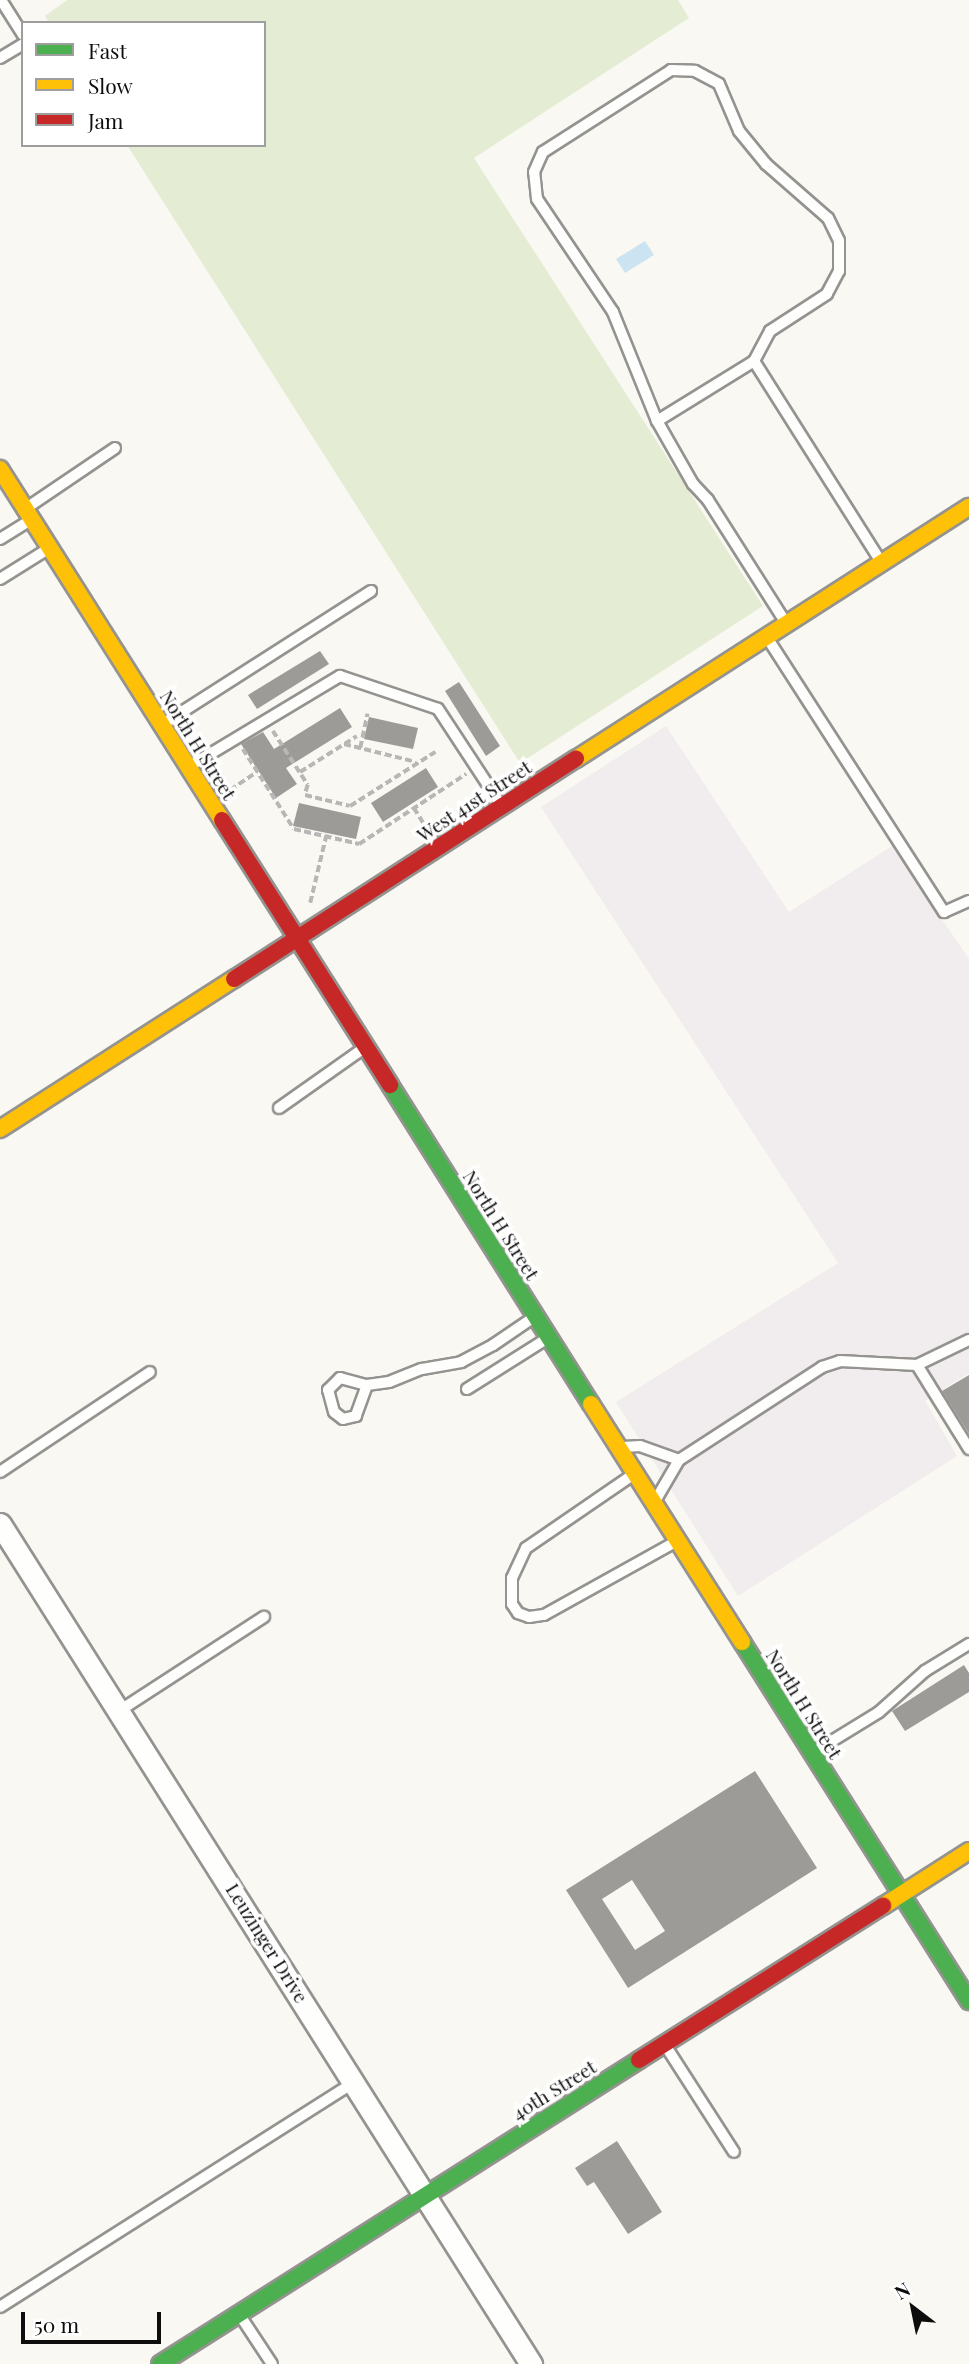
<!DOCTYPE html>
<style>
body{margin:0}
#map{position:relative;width:969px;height:2364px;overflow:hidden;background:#faf8f2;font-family:"Playfair Display",serif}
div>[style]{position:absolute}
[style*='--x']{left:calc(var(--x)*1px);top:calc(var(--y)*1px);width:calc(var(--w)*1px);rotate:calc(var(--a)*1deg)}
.industrial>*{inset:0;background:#f1ecee}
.green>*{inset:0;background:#e4edd4}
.water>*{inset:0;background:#cce4f1}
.building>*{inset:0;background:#9d9b97}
.path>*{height:3.5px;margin-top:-1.75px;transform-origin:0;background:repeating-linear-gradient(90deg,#b8b7b6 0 7px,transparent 0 10.5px)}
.roads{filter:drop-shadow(2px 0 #949390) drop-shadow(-2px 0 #949390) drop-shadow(0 2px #949390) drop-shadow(0 -2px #949390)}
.lane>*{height:10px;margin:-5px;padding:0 5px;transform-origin:5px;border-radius:5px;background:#fefefd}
.street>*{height:21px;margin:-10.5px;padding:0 10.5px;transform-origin:10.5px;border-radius:10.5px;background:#fefefd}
.fast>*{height:16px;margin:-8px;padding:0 8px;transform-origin:8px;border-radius:8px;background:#4caf50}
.slow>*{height:16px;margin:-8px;padding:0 8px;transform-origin:8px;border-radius:8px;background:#ffc107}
.jam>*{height:16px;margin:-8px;padding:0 8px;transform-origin:8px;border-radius:8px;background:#c62828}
span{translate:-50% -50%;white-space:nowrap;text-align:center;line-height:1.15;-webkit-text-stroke:7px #fff;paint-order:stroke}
.street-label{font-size:19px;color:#0d0d0d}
.legend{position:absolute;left:21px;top:21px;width:245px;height:126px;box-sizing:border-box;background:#fff;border:2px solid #9e9e9e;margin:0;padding:9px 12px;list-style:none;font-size:21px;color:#0d0d0d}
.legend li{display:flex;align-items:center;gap:14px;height:35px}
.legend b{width:35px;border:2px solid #9e9e9e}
.north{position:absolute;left:878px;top:2273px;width:70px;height:70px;-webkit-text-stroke:5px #fff;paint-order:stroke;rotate:328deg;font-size:19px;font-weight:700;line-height:28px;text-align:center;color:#0d0d0d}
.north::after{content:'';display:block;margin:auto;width:24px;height:32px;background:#0d0d0d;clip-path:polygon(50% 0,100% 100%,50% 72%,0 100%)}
.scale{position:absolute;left:21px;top:2312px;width:140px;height:32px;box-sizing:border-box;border:4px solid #0d0d0d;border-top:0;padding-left:9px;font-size:21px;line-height:24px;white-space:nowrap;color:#0d0d0d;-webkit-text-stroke:5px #fff;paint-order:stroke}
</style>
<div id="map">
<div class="industrial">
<div style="clip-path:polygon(666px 726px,789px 912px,892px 846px,969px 959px,969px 1373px,925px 1401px,957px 1456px,738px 1596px,616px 1402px,838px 1263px,541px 807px)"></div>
</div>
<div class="green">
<div style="clip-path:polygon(67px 0,678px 0,689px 18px,474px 158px,763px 606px,520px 763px,127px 145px,264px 145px,264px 23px,49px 23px,45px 16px)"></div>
</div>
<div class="water">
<div style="clip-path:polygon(645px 241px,654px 255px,625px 273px,616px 259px)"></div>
</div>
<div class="building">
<div style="clip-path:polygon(320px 651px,329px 664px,257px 709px,248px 695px)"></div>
<div style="clip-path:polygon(459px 682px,500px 746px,486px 756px,445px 691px)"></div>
<div style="clip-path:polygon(340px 708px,352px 727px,286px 768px,297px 784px,276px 798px,241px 744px,263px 732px,274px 749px)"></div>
<div style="clip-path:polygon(369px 717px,418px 728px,413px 749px,364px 739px)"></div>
<div style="clip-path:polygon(426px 768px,438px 787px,383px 822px,371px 803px)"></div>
<div style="clip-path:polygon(299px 803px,361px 817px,356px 839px,293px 826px)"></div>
<div style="clip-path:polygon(969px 1375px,969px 1434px,942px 1391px)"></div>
<div style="clip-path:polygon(964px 1665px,969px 1673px,969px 1692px,905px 1731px,892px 1711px)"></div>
<div style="clip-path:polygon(evenodd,755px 1771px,817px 1868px,628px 1988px,566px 1890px,755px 1771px,632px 1880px,665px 1931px,635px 1950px,602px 1899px,632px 1880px)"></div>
<div style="clip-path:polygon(617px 2141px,662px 2212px,628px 2234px,594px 2182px,587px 2186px,575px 2168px)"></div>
</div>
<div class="path">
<div style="--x:273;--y:731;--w:64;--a:57.1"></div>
<div style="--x:308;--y:785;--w:10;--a:107"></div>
<div style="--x:305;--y:795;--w:46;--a:13.7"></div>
<div style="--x:350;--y:806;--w:101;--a:-32.4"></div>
<div style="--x:344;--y:744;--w:74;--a:14"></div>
<div style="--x:360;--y:748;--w:35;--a:-78"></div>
<div style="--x:243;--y:749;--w:95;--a:57.5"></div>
<div style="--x:294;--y:829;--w:67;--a:13"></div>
<div style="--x:359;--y:844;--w:128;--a:-33.2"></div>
<div style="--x:300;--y:772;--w:67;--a:-32.3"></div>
<div style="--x:230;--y:790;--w:32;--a:-34"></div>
<div style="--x:414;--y:808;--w:22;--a:58"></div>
<div style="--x:310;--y:903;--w:69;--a:-76.6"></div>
</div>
<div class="roads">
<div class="lane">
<div style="--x:1;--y:0;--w:41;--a:57.8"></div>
<div style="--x:0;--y:58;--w:27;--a:-31"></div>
<div style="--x:657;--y:421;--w:114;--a:-31.7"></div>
<div style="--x:28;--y:507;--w:105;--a:-34.1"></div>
<div style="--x:0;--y:539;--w:36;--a:-32"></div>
<div style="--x:0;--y:579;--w:57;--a:-32"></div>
<div style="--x:786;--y:623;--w:146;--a:-122.4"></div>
<div style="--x:708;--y:500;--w:22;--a:-133"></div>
<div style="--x:693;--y:484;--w:73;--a:-119.7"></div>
<div style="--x:657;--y:421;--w:118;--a:-112"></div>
<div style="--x:613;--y:312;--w:136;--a:-123.9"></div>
<div style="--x:537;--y:199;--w:27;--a:-96"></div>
<div style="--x:534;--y:172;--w:22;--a:-66"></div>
<div style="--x:543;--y:152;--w:152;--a:-32.6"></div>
<div style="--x:671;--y:70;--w:24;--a:2"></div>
<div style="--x:695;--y:71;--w:27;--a:28"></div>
<div style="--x:719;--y:84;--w:51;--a:66.9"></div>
<div style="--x:739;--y:131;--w:43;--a:50.7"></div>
<div style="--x:766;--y:164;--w:82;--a:41.1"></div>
<div style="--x:828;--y:218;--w:25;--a:64"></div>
<div style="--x:839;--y:241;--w:30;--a:90"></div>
<div style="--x:839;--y:271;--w:26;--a:118"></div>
<div style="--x:827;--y:294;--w:68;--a:147"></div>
<div style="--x:770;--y:331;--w:34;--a:118"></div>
<div style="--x:754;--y:361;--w:238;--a:57.7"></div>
<div style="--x:768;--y:639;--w:325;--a:57.2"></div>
<div style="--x:944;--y:912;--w:27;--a:-24"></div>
<div style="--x:163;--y:724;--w:247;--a:-32.6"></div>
<div style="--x:190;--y:766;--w:175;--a:-31"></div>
<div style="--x:340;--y:676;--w:103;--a:18.6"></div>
<div style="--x:438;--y:709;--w:115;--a:56.7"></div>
<div style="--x:279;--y:1108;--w:104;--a:-35.2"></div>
<div style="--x:917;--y:1365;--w:99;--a:58.2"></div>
<div style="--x:367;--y:1385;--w:33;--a:110"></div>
<div style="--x:356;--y:1416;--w:13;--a:167"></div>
<div style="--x:343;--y:1419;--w:11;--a:-142"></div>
<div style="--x:334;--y:1412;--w:23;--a:-105"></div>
<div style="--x:328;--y:1390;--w:17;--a:-45"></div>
<div style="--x:340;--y:1378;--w:28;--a:15"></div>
<div style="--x:367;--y:1385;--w:22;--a:-8"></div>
<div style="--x:389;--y:1382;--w:35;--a:-22"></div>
<div style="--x:422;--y:1369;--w:40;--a:-10"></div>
<div style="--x:461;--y:1362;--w:36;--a:-28"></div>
<div style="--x:493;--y:1345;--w:50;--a:-34.3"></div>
<div style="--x:467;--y:1389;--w:96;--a:-32.2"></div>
<div style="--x:623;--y:1447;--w:17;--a:-3"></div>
<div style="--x:640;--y:1446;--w:41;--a:19.7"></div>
<div style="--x:679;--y:1460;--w:48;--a:120.3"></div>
<div style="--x:679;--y:1460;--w:171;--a:-33"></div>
<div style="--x:822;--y:1367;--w:19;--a:-18"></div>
<div style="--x:840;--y:1361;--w:77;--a:3"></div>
<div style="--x:917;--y:1365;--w:58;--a:-25.7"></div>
<div style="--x:0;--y:1472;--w:180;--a:-33.7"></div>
<div style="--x:634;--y:1474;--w:131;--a:145.6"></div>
<div style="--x:526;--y:1548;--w:33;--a:115"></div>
<div style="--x:512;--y:1578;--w:26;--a:90"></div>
<div style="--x:512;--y:1604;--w:11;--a:56"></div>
<div style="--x:518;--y:1613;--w:12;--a:20"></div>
<div style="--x:529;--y:1617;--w:15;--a:-8"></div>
<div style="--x:544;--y:1615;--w:150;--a:-29.1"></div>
<div style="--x:119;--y:1711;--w:173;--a:-33"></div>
<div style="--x:814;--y:1752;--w:76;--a:-31.6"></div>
<div style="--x:879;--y:1712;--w:62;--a:-41.7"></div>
<div style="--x:925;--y:1671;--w:52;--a:-31.5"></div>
<div style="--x:665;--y:2045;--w:127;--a:57.2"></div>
<div style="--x:0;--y:2307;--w:420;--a:-32.4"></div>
<div style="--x:241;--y:2317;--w:56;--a:56.6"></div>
</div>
<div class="street">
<div style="--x:0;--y:1524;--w:994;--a:57.7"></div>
</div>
<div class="fast">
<div style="--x:390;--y:1085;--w:377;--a:57.8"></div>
<div style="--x:742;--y:1642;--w:425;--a:57.7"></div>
<div style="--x:160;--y:2364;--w:567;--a:-32.4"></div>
</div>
<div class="slow">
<div style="--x:0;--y:469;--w:415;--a:57.7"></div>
<div style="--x:576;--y:759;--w:467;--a:-32.7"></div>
<div style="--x:0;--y:1129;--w:278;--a:-32.7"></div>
<div style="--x:591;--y:1404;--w:282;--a:57.6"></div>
<div style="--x:883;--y:1906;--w:102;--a:-32.6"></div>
</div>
<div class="jam">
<div style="--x:222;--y:820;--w:314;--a:57.6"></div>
<div style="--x:234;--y:979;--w:407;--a:-32.8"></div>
<div style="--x:639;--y:2060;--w:289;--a:-32.3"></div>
</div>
</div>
<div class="street-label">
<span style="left:198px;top:745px;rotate:58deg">North H Street</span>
<span style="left:474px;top:801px;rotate:-33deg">West 41st Street</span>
<span style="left:501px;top:1225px;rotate:58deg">North H Street</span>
<span style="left:804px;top:1704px;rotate:58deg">North H Street</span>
<span style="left:267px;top:1943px;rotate:58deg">Leuzinger Drive</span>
<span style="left:554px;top:2090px;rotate:-32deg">40th Street</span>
</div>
<ul class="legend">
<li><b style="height:9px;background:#4caf50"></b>Fast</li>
<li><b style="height:9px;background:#ffc107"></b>Slow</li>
<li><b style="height:9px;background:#c62828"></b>Jam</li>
</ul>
<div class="north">N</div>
<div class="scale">50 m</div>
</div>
